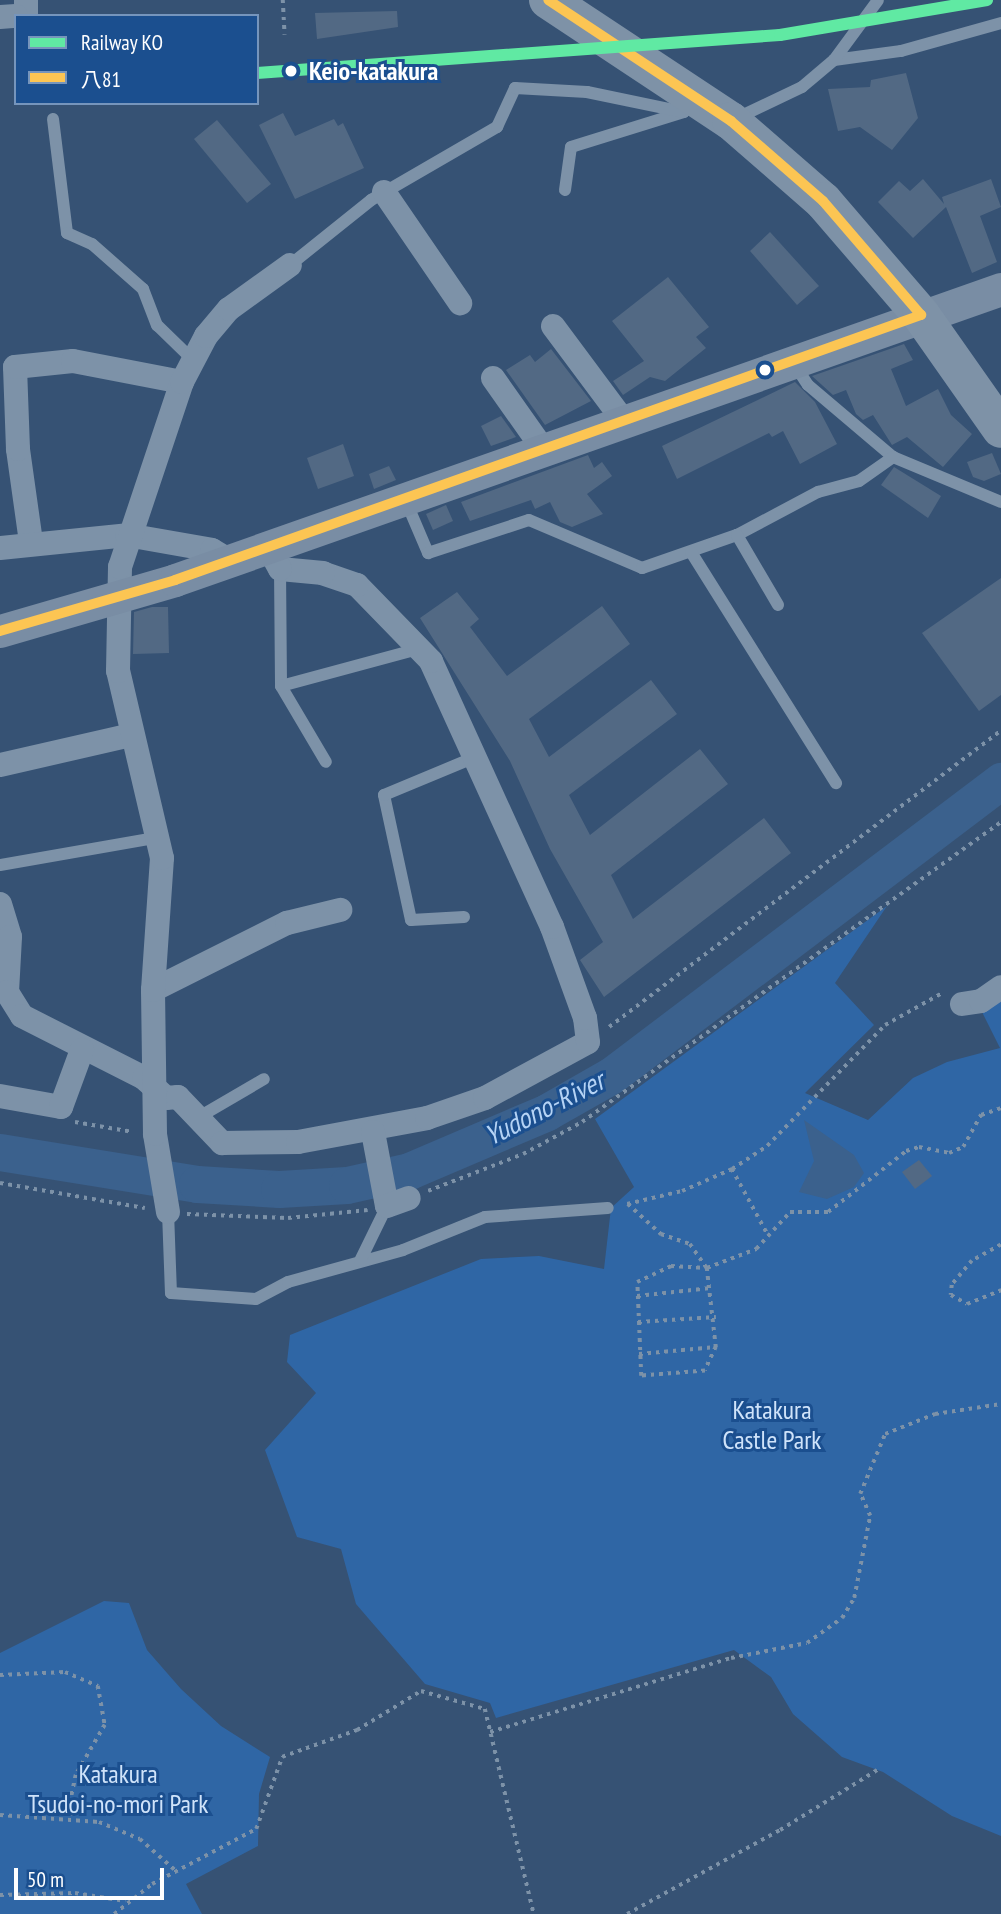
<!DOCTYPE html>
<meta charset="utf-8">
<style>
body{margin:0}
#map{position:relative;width:1001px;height:1914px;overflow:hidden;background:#365274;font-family:"PT Sans Narrow","Noto Sans JP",sans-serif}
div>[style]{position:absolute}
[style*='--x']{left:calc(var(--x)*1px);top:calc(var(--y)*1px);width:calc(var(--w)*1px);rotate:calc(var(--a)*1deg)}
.green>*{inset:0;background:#2f66a5}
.water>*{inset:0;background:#3b618d}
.river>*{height:37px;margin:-18.5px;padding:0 18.5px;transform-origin:18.5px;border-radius:18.5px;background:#3b618d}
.building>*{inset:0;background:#526984}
.path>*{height:3.5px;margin-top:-1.75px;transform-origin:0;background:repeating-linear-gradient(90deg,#7d92a8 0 3.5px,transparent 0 8.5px)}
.lane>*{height:12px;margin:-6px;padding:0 6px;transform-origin:6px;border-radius:6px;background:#7d92a8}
.street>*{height:24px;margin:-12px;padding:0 12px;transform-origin:12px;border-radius:12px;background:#7d92a8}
.secondary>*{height:33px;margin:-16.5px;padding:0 16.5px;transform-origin:16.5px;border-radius:16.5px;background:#798da4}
.highway>*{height:38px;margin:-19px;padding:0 19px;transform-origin:19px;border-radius:19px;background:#7e92a7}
.bus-1>*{height:10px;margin:-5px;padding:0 5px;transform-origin:5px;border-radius:5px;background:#fcc553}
.rail-1>*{height:12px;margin:-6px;padding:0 6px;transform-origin:6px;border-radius:6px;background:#60e9a3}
.dots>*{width:19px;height:19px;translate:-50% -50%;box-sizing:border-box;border:4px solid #1b4f8f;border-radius:50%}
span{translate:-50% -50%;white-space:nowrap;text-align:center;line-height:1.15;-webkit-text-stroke:6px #1b4f8f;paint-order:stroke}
.stop-label{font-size:26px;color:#fff;font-weight:700}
.left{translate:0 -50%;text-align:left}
.park-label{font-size:26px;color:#cfe3fa}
.water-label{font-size:28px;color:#b5d3f5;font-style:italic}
.legend{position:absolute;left:14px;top:14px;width:245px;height:91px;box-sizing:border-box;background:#1b4f8f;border:2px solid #7695bc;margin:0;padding:9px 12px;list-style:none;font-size:21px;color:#fff}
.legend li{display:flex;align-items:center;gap:14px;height:35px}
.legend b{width:35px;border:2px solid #7695bc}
.scale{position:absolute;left:14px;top:1868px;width:150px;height:32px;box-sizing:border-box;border:4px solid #fff;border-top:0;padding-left:9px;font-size:21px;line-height:24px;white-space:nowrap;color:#fff;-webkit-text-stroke:5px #1b4f8f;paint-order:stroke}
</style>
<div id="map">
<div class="green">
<div style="clip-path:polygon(887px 906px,835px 983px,874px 1025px,805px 1093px,868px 1120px,913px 1078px,947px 1062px,1000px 1048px,981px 1010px,1001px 996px,1001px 1836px,952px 1816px,883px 1772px,842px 1757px,793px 1714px,771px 1677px,734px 1650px,496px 1718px,490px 1703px,425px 1684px,356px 1604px,341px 1549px,297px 1537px,265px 1450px,316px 1393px,287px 1362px,290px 1335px,481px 1259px,539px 1256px,604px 1269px,611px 1208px,634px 1187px,595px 1119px)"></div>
<div style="clip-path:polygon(104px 1601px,129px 1603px,147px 1650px,181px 1689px,221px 1726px,270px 1757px,259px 1794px,258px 1846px,186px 1884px,202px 1914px,0 1914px,0 1653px)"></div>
</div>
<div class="water">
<div style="clip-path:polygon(804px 1120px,854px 1155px,864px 1173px,854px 1187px,827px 1199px,799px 1192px,814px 1161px)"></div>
</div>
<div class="river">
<div style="--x:0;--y:1152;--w:200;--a:9.2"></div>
<div style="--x:197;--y:1184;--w:82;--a:3.5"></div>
<div style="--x:279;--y:1189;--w:68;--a:-3.4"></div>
<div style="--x:347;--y:1185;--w:64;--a:-12.7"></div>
<div style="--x:409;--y:1171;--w:150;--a:-23.1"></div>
<div style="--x:547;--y:1112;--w:75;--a:-29.6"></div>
<div style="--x:612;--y:1075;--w:488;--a:-37.1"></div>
</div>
<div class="building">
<div style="clip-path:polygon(397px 11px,398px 27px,317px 39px,315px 13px)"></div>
<div style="clip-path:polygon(906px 73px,918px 118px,892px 150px,860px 127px,838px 131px,828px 89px,870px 87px,871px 80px)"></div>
<div style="clip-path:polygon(283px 113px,295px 136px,334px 119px,338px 126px,343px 123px,364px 168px,295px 199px,259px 125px)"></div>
<div style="clip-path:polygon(217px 120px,271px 184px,247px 203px,194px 139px)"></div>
<div style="clip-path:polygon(923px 179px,944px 204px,942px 197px,991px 179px,1001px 207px,980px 216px,997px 262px,972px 273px,946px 207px,913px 238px,878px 202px,899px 181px,910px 191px)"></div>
<div style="clip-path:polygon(770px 232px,819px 286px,797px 305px,750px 251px)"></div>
<div style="clip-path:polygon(668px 277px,709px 327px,696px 337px,706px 348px,665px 381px,650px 377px,623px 395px,613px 381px,644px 361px,612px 321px)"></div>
<div style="clip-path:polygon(904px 344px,913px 360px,891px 369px,906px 406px,938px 389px,951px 415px,972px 434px,943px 467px,907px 437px,892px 445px,873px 415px,863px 420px,856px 414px,846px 390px,833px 395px,812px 376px)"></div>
<div style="clip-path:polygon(551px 349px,591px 401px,545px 425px,506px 370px,530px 355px,535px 362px)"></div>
<div style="clip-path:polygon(795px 382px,815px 402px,837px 444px,800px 464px,783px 431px,772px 437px,769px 433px,677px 479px,662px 446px)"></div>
<div style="clip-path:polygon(501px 416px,516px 437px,491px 446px,481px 426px)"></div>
<div style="clip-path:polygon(343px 444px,354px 476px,318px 489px,307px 458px)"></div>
<div style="clip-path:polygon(992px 453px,1001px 474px,984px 481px,973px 477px,967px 462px)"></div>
<div style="clip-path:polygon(588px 455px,594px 468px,602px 462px,612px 476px,587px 494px,603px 514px,572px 527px,560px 522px,550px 502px,535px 509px,531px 500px,470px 521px,461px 502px)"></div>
<div style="clip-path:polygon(389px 466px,396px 480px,374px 489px,369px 474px)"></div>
<div style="clip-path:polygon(894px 467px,941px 496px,928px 518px,881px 485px)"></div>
<div style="clip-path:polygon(446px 505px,453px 521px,433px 530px,426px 514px)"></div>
<div style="clip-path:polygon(1001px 578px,1001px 695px,979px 711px,922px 633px)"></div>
<div style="clip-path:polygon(457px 592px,479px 619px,470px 627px,507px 676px,602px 606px,630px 644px,529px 719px,549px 757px,651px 680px,677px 714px,569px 795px,590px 835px,700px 749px,728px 784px,611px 875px,633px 919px,764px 818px,791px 853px,604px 997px,580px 960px,603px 942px,550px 849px,510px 761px,420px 618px)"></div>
<div style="clip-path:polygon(152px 607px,168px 607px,169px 653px,133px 654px,134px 612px)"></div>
<div style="clip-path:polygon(919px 1160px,932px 1176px,915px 1189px,902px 1172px)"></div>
</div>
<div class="path">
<div style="--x:283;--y:0;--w:35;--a:87"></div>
<div style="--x:609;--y:1027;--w:492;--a:-37.1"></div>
<div style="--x:75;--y:1122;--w:59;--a:9.8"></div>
<div style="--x:732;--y:1169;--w:75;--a:61.4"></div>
<div style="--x:0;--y:1183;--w:147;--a:9.8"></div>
<div style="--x:428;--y:1191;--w:102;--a:-21.3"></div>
<div style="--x:523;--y:1154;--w:67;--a:-28.5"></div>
<div style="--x:582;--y:1122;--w:515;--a:-35.6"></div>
<div style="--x:627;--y:1204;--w:57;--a:-13.3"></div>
<div style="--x:682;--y:1191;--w:55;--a:-23.7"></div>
<div style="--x:732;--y:1169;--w:42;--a:-33.3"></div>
<div style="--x:767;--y:1146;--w:169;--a:-45.7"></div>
<div style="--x:885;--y:1025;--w:65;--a:-29.3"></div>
<div style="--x:628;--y:1204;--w:45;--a:42.3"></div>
<div style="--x:661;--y:1234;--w:31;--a:19"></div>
<div style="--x:690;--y:1244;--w:29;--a:55"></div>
<div style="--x:707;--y:1268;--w:53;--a:-21.2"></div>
<div style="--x:756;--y:1249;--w:50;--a:-47.4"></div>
<div style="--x:790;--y:1212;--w:38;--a:0"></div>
<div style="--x:828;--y:1212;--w:99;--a:-38"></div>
<div style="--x:906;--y:1151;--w:14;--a:-17"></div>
<div style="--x:919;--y:1147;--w:31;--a:11"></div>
<div style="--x:949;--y:1153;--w:15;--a:-23"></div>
<div style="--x:963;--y:1147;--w:37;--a:-61"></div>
<div style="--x:981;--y:1115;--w:21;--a:-19"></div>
<div style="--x:187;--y:1214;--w:101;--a:2.3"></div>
<div style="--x:288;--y:1218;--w:80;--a:-5.7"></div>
<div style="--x:1001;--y:1245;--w:33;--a:151"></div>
<div style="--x:972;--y:1261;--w:31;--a:130"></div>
<div style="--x:952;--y:1285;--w:10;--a:96"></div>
<div style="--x:951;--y:1295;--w:18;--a:29"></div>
<div style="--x:967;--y:1304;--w:37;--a:-22"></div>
<div style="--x:671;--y:1266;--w:36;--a:3"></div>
<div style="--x:707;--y:1268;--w:80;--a:83.5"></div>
<div style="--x:716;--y:1347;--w:26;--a:115"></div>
<div style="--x:705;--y:1371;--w:64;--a:175.5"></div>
<div style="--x:641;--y:1376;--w:94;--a:-92.4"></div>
<div style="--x:637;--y:1282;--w:38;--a:-25"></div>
<div style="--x:637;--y:1296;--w:74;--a:-6.2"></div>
<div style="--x:638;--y:1322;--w:78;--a:-3.7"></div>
<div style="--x:639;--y:1354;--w:77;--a:-5.2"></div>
<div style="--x:0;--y:1675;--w:65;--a:-2.6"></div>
<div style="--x:65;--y:1672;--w:36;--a:23"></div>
<div style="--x:98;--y:1686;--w:40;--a:80"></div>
<div style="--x:105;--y:1725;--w:58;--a:120.1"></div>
<div style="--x:76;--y:1775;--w:30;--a:102"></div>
<div style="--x:70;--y:1804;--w:16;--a:75"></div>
<div style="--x:490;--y:1732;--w:252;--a:-17.1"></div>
<div style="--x:731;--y:1658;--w:77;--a:-11.2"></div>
<div style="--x:807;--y:1643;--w:43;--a:-35.5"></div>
<div style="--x:842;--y:1618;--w:23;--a:-59"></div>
<div style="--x:854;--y:1598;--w:84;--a:-79"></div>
<div style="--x:870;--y:1516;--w:24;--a:-114"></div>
<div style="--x:860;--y:1494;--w:65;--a:-67.4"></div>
<div style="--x:885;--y:1434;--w:54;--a:-21.8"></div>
<div style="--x:935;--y:1414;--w:67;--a:-8.6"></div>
<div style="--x:0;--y:1815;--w:99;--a:4"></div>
<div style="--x:99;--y:1822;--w:44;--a:22.5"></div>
<div style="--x:140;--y:1839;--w:48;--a:41.6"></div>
<div style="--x:0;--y:1895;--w:75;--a:-1.5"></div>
<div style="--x:75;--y:1893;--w:51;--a:9.1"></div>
<div style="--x:114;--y:1914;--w:48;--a:-38.3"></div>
<div style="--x:152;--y:1884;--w:118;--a:-27.9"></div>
<div style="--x:256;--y:1829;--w:77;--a:-70.1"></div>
<div style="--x:282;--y:1757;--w:80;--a:-19.8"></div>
<div style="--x:357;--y:1730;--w:75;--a:-31.4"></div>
<div style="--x:421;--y:1691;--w:66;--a:15.7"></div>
<div style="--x:485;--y:1709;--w:211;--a:76.6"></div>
<div style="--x:627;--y:1914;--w:175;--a:-28.8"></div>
<div style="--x:780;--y:1830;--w:114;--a:-31.7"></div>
</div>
<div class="lane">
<div style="--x:834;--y:60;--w:68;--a:-7.7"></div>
<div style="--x:901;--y:51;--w:104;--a:-15.6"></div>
<div style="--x:53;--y:119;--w:115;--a:83"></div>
<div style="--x:67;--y:233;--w:27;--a:24"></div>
<div style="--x:92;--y:244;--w:68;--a:41.4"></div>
<div style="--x:143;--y:289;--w:39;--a:69"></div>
<div style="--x:157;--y:325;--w:52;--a:44.2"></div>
<div style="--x:735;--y:119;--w:74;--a:-25.5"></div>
<div style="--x:802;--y:87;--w:42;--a:-40.2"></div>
<div style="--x:834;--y:60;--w:74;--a:-53.7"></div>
<div style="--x:565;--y:190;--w:43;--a:-82.1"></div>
<div style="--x:571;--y:147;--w:118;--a:-17.2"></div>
<div style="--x:290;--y:265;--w:104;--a:-38.7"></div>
<div style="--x:371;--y:200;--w:146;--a:-30.1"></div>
<div style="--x:497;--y:127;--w:43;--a:-65.2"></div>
<div style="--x:515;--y:88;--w:72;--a:3.2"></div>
<div style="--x:587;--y:92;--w:99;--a:11.7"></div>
<div style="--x:793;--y:362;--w:27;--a:57"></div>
<div style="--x:808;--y:385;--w:111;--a:40.3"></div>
<div style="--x:893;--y:457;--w:117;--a:22.6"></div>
<div style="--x:405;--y:499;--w:59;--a:66.9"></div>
<div style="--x:428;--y:553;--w:106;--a:-18.1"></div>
<div style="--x:529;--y:520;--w:123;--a:23"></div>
<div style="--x:642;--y:568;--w:101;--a:-19.2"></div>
<div style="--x:737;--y:535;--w:92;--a:-28"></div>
<div style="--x:818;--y:492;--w:42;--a:-15"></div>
<div style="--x:859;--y:481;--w:42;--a:-35.2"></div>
<div style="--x:737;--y:535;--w:81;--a:59.6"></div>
<div style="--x:691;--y:552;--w:273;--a:57.9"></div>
<div style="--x:280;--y:569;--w:117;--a:89.5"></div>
<div style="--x:281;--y:686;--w:88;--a:59.4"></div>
<div style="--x:281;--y:686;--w:142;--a:-15.1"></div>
<div style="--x:0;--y:865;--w:162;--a:-9.9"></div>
<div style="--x:464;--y:917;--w:53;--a:176.8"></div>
<div style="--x:411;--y:920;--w:128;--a:-102.2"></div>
<div style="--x:384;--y:795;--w:96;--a:-22.6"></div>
<div style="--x:199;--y:1117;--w:75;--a:-30.3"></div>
<div style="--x:168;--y:1212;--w:81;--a:87.9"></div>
<div style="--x:171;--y:1293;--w:85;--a:4"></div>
<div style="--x:256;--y:1299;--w:36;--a:-28"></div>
<div style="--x:288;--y:1282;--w:119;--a:-15.5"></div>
<div style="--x:403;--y:1250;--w:88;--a:-21.9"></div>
<div style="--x:485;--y:1217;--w:123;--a:-4.2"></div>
<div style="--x:360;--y:1261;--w:61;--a:-63.9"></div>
</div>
<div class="street">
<div style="--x:26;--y:16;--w:16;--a:-90"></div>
<div style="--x:0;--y:17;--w:16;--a:-4"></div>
<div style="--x:384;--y:192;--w:135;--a:55.6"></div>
<div style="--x:553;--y:326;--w:117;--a:53.3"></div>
<div style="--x:493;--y:378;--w:87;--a:54.8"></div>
<div style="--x:31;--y:542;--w:94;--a:-98"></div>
<div style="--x:18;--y:449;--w:82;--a:-92.1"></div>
<div style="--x:15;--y:367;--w:58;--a:-5.9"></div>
<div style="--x:73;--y:361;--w:111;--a:10.9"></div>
<div style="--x:0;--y:548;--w:128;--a:-5.8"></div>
<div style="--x:127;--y:535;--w:86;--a:10"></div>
<div style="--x:212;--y:550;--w:21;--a:31"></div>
<div style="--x:0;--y:765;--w:134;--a:-12.9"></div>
<div style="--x:0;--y:904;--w:34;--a:73"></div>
<div style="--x:10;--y:937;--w:55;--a:93.1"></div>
<div style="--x:7;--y:992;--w:28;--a:58"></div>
<div style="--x:22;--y:1016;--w:137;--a:26.9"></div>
<div style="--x:144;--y:1078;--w:30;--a:42"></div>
<div style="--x:166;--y:1098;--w:12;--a:-5"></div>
<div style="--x:178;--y:1097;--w:64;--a:46.3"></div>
<div style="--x:222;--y:1143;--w:76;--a:-0.8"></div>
<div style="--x:298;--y:1142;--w:131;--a:-10.5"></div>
<div style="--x:427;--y:1118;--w:61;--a:-19"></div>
<div style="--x:485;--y:1098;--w:117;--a:-28.5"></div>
<div style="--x:588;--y:1042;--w:24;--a:-97"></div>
<div style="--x:585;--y:1018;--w:97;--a:-109.9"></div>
<div style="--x:552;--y:927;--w:292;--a:-114.5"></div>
<div style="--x:431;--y:661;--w:106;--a:-134.2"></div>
<div style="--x:357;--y:585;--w:36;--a:-161"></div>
<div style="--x:323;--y:573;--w:43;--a:-174.7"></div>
<div style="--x:280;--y:569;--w:25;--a:-119"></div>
<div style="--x:153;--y:990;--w:150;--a:-26.6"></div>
<div style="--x:287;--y:923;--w:55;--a:-13.8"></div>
<div style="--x:962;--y:1004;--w:19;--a:-9"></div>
<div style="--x:981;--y:1001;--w:24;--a:-35"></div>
<div style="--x:0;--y:1096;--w:62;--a:10.2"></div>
<div style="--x:61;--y:1107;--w:61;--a:-69.8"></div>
<div style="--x:373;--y:1132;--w:75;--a:79.3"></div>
<div style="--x:387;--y:1206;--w:23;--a:-20"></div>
<div style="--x:168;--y:1212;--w:79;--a:-99.5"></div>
<div style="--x:155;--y:1134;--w:144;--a:-90.8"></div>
<div style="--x:153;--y:990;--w:132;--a:-86.1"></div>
<div style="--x:162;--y:858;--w:192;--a:-103.2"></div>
<div style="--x:118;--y:671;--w:104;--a:-88.9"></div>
<div style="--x:120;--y:567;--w:195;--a:-71.5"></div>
<div style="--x:182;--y:382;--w:52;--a:-62.4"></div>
<div style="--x:206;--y:336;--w:35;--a:-50"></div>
<div style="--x:229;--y:309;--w:75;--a:-35.8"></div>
</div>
<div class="secondary">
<div style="--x:0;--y:631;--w:182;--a:-16.2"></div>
<div style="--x:175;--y:580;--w:876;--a:-19.41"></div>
</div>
<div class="highway">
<div style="--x:548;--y:0;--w:219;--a:33.5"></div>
<div style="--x:731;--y:121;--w:122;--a:41"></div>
<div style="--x:823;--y:201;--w:150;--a:49.3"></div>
<div style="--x:921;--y:315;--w:139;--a:54.9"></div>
</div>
<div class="bus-1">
<div style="--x:0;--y:631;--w:182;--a:-16.2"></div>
<div style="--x:175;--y:580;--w:792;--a:-19.56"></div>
<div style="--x:921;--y:315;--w:150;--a:-130.7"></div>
<div style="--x:823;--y:201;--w:122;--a:-139"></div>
<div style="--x:731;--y:121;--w:219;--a:-146.5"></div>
</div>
<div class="rail-1">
<div style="--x:257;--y:73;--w:524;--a:-4.16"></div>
<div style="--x:780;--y:35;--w:210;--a:-9.6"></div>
</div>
<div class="dots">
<div style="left:291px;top:71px;background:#fff"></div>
<div style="left:765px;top:370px;background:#fff"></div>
</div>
<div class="stop-label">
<span class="left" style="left:309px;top:71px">Keio-katakura</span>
</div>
<div class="park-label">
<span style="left:772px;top:1425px">Katakura<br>Castle Park</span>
<span style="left:118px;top:1789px">Katakura<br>Tsudoi-no-mori Park</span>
</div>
<div class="water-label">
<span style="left:544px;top:1108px;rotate:-27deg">Yudono-River</span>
</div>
<ul class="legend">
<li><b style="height:9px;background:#60e9a3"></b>Railway KO</li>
<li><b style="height:9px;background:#fcc553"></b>八81</li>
</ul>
<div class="scale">50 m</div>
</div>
